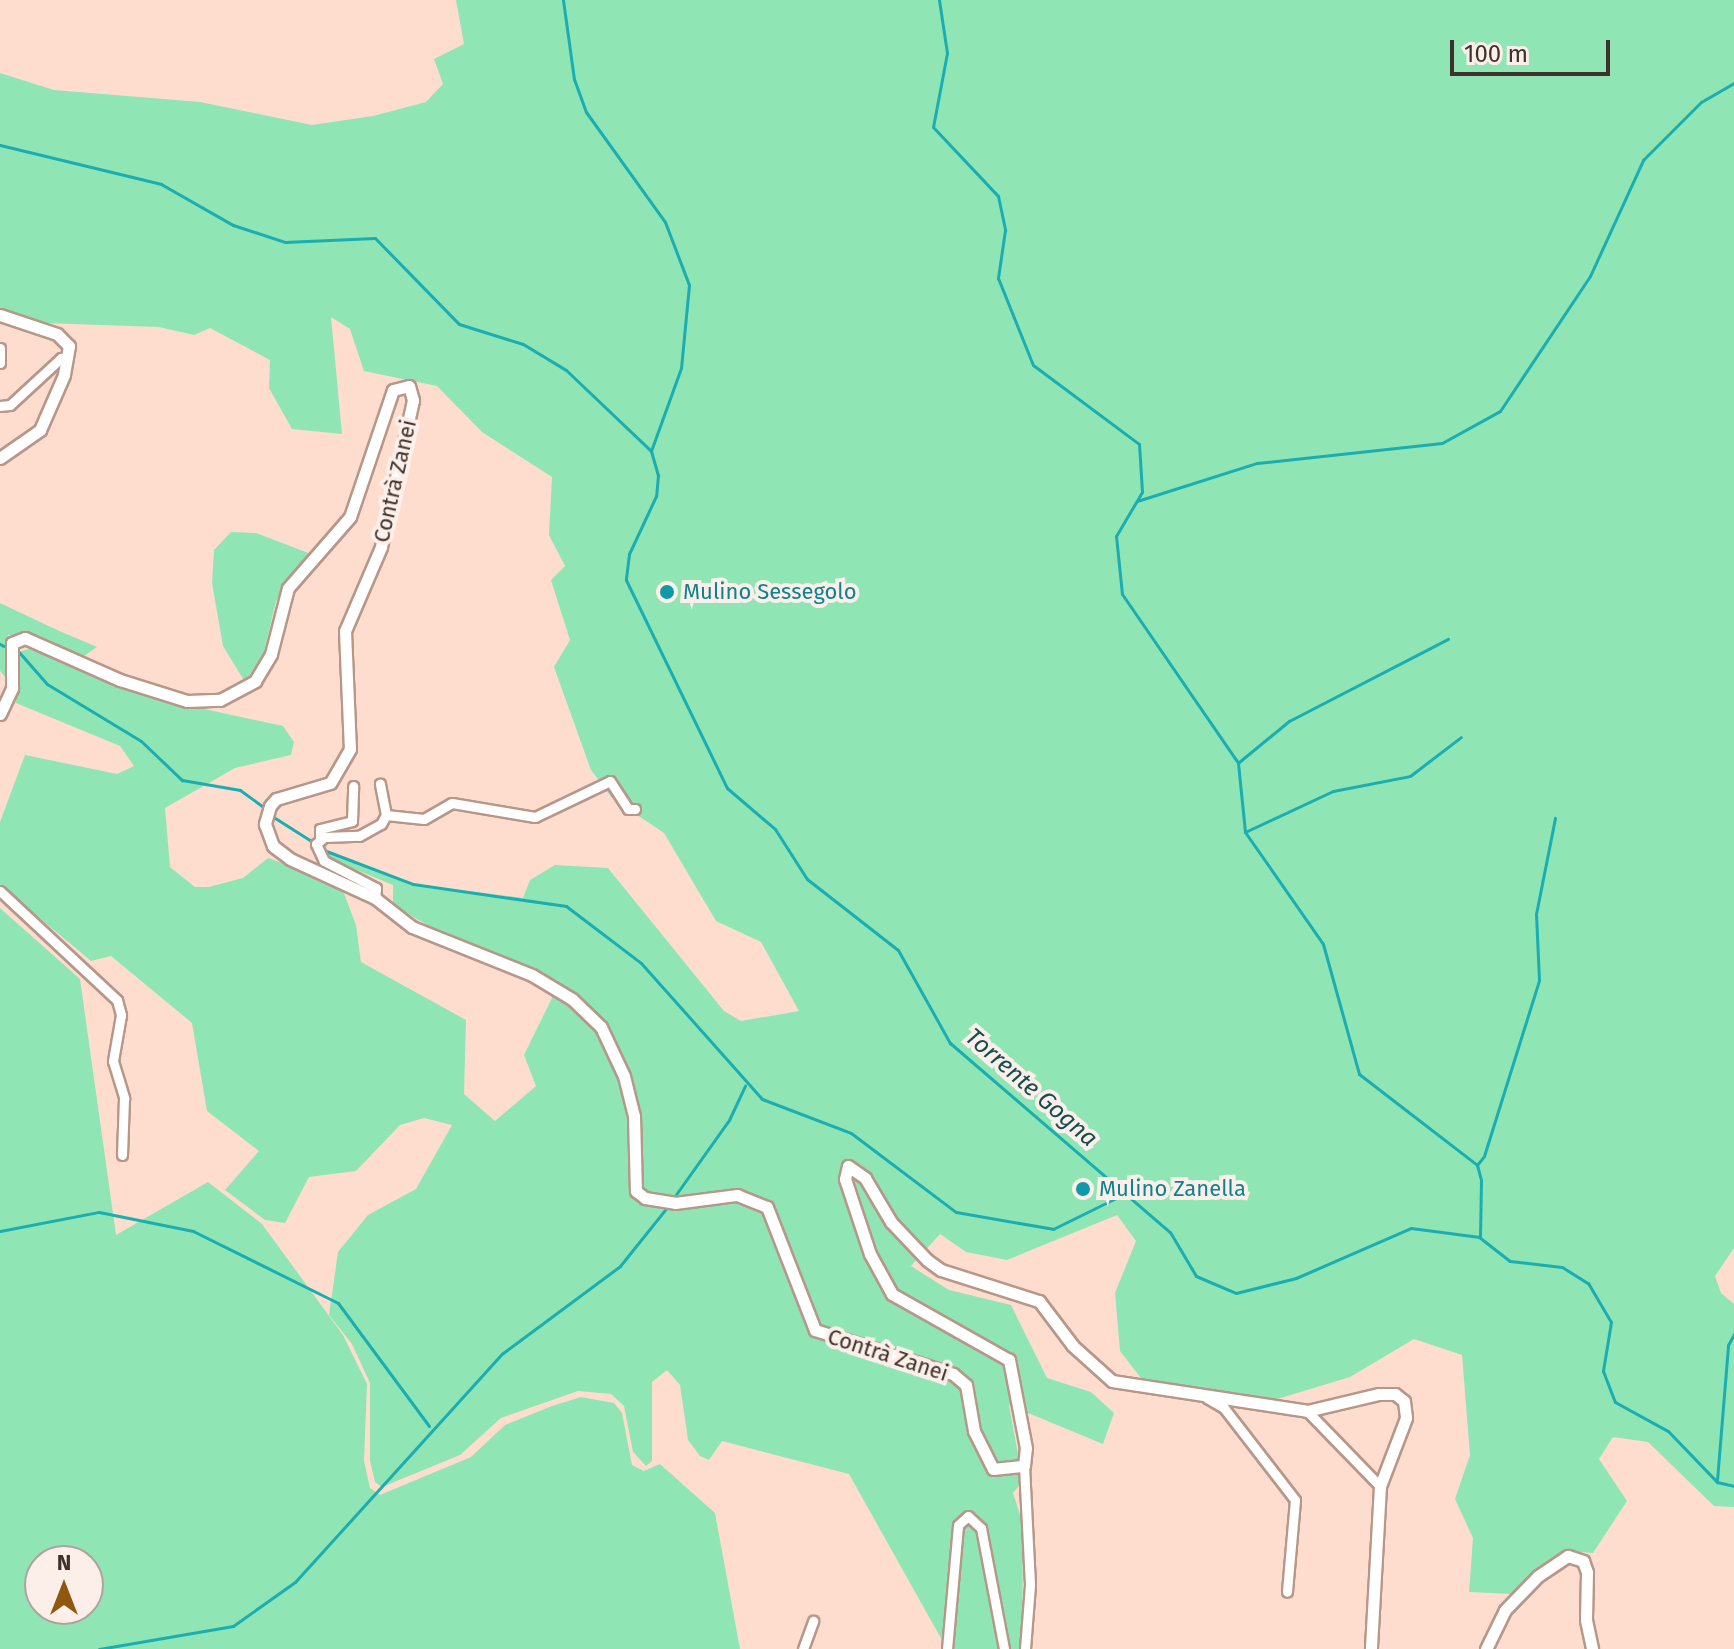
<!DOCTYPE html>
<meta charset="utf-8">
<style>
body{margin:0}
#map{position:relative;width:1734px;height:1649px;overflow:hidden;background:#feddce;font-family:"Fira Sans",sans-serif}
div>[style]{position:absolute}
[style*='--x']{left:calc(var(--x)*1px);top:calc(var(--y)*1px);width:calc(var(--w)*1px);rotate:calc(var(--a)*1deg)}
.green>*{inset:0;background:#90e5b4}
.stream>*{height:3px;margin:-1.5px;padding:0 1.5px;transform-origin:1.5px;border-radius:1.5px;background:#1aaeb2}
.roads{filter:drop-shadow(2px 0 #b69789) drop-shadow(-2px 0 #b69789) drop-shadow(0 2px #b69789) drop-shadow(0 -2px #b69789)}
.minor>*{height:9px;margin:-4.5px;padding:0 4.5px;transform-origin:4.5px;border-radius:4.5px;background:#fff}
.tertiary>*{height:11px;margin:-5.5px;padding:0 5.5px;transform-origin:5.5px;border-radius:5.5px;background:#fff}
.dots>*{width:22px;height:22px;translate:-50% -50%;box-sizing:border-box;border:4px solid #fcefe9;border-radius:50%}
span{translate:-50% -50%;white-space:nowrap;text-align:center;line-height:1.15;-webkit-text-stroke:8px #fcefe9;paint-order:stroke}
.street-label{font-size:22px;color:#3e322c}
.culture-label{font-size:22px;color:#0d838f}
.left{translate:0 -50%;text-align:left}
.water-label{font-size:24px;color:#154d4f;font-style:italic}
.north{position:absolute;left:24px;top:1545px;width:80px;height:80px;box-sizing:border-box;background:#fcefe9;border:2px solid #b0a39d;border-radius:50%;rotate:0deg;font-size:22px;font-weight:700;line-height:32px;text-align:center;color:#3e322c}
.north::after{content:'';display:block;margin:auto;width:28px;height:36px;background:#8f580e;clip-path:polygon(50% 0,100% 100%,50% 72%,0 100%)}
.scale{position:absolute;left:1450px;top:40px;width:160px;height:36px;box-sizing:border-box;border:4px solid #3e322c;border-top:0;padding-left:10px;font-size:24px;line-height:28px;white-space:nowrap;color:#3e322c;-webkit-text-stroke:6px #fcefe9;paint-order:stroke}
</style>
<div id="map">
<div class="green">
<div style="clip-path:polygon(456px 0,1734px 0,1734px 1248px,1715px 1276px,1721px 1293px,1734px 1304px,1734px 1507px,1714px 1506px,1648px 1442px,1613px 1437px,1599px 1459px,1627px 1501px,1593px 1553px,1568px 1551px,1511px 1594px,1469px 1592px,1473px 1538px,1455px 1499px,1470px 1455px,1462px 1355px,1414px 1339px,1350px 1377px,1274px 1400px,1144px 1382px,1120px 1351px,1115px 1293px,1136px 1241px,1117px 1215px,1007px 1260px,966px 1252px,940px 1234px,911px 1266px,949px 1290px,1011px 1305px,1047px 1378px,1091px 1392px,1114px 1413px,1103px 1444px,1009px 1405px,1023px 1481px,1013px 1493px,1023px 1524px,1022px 1649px,947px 1649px,849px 1474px,722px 1441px,709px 1460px,700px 1456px,688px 1440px,680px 1385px,667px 1370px,652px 1382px,652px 1461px,646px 1466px,633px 1452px,624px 1406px,611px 1394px,578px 1391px,501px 1418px,460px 1455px,382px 1487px,375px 1482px,370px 1461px,370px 1383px,352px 1344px,329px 1315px,338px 1252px,368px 1215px,416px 1189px,452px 1125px,424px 1118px,400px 1125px,356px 1171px,309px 1177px,285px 1223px,265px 1220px,225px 1190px,259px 1151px,207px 1111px,192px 1023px,111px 956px,91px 961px,0 885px,0 822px,25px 755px,117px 774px,134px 766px,120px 746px,16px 703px,19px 652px,29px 649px,167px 701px,283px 726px,294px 742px,291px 755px,235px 768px,165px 808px,170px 867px,195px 887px,209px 887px,243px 878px,268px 858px,340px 883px,356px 925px,361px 962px,466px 1020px,464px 1094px,495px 1121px,536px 1086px,524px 1055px,552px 998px,544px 973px,439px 932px,393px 905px,393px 885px,342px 864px,341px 877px,324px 869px,316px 847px,413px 884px,523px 898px,530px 880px,555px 865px,608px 868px,724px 1011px,741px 1021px,799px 1011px,761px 942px,716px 921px,664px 833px,612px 798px,591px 770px,554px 667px,570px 640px,551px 580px,565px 566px,549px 535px,552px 477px,482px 432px,437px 386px,364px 371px,350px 329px,331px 317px,342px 434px,292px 429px,269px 388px,270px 360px,210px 328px,194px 335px,159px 327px,43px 323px,0 310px,0 73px,54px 90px,200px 102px,312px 125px,373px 116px,426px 102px,443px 84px,434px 59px,464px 44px)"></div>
<div style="clip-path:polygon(231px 532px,256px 533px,311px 554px,276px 601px,264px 652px,245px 682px,223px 646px,212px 583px,214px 550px)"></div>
<div style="clip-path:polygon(0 603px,55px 629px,97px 647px,81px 658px,24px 635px,8px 635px,5px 677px,0 671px)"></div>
<div style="clip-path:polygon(evenodd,0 908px,80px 979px,116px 1235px,208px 1182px,262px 1224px,343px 1335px,367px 1384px,364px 1461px,370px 1488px,380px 1495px,471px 1457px,505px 1425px,552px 1406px,581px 1397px,614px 1403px,622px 1413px,632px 1465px,644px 1471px,660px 1464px,715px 1513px,740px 1649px,0 1649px,0 908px,40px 1561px,88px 1561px,88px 1609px,40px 1609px,40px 1561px)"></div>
</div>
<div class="stream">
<div style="--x:563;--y:0;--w:80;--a:82.1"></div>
<div style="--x:574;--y:79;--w:35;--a:70"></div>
<div style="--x:586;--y:112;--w:135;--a:54.3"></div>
<div style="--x:665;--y:222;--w:67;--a:69.1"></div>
<div style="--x:689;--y:285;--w:83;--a:95.5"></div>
<div style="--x:681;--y:368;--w:88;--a:109.9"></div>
<div style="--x:939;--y:0;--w:54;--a:81.4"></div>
<div style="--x:947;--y:53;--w:75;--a:100.7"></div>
<div style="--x:933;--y:127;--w:95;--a:46.7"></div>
<div style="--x:998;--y:196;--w:35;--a:78"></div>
<div style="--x:1005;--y:230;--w:49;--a:98.3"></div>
<div style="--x:998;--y:278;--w:94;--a:68.1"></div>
<div style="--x:1033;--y:365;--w:132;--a:36.7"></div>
<div style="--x:1139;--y:444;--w:48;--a:86.4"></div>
<div style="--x:1142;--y:492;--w:51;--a:120.6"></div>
<div style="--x:1116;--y:536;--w:58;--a:84.1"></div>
<div style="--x:1122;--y:594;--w:205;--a:55.5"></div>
<div style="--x:1238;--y:763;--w:69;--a:84.2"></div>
<div style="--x:1245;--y:832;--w:136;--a:55.1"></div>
<div style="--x:1323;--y:944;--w:135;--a:74.5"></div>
<div style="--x:1359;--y:1074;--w:149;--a:37.6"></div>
<div style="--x:1477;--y:1165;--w:16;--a:75"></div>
<div style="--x:1481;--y:1180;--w:56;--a:91"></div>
<div style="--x:0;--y:145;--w:166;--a:13.6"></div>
<div style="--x:161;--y:184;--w:83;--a:29.7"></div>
<div style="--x:233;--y:225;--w:55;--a:18.1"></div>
<div style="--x:285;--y:242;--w:90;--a:-2.5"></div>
<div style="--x:375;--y:238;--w:120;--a:45.7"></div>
<div style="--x:459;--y:324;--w:67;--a:17.4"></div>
<div style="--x:523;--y:344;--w:50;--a:31.2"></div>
<div style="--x:566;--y:370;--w:117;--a:43.6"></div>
<div style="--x:651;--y:451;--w:25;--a:74"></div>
<div style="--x:658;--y:475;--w:21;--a:95"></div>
<div style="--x:656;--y:496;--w:64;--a:115"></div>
<div style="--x:629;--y:554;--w:26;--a:97"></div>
<div style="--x:626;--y:580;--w:231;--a:64.1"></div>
<div style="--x:727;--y:788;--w:63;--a:40.5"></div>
<div style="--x:775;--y:829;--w:59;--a:57.4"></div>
<div style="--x:807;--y:879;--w:115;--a:38"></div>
<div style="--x:898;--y:950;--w:107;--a:60.8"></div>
<div style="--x:950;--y:1043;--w:290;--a:40.7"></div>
<div style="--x:1170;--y:1232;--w:51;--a:59.4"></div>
<div style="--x:1196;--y:1276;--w:43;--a:23"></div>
<div style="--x:1236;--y:1293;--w:62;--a:-14"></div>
<div style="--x:1296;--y:1278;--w:125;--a:-23.5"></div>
<div style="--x:1411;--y:1228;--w:69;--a:7.5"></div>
<div style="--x:1479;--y:1237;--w:39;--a:38"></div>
<div style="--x:1510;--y:1261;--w:52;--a:6.6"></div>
<div style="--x:1562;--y:1267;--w:31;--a:32"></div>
<div style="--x:1588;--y:1283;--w:45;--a:59.5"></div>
<div style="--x:1611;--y:1322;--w:50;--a:99.3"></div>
<div style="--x:1603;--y:1371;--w:33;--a:69"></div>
<div style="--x:1615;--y:1402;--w:60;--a:28.7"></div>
<div style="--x:1668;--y:1431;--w:71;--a:46.1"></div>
<div style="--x:1717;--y:1482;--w:17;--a:13"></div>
<div style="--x:1137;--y:501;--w:126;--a:-17.6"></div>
<div style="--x:1257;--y:463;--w:186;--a:-6.2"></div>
<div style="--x:1442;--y:443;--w:66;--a:-28.9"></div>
<div style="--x:1500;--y:411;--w:162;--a:-56.3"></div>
<div style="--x:1590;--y:276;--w:128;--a:-65.4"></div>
<div style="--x:1643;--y:160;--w:82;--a:-45"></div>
<div style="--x:1701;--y:102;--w:38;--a:-30"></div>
<div style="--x:0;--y:644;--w:4;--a:27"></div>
<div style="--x:18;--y:651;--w:44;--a:48.7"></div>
<div style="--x:47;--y:684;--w:110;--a:31.2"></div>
<div style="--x:141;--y:741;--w:57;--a:43.6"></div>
<div style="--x:182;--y:780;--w:59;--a:9.8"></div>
<div style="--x:240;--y:790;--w:31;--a:36"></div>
<div style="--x:1239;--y:762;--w:65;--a:-39.4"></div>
<div style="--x:1289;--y:721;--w:179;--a:-27.3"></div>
<div style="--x:275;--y:818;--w:49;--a:32.4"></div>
<div style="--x:1245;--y:832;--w:97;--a:-25"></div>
<div style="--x:1333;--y:791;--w:78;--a:-11"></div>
<div style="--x:1410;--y:776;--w:64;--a:-37.4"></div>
<div style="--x:321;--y:849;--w:98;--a:20.8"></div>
<div style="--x:413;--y:884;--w:155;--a:8.2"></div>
<div style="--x:566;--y:906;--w:94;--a:37.2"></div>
<div style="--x:641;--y:963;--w:182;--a:48.3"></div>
<div style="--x:762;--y:1099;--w:95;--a:20.9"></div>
<div style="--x:851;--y:1133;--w:131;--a:37"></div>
<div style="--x:956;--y:1212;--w:98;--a:9.9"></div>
<div style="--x:1053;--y:1229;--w:77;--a:-26.2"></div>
<div style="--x:1477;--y:1165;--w:11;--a:-52"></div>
<div style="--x:1484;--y:1156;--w:184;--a:-72.6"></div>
<div style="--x:1539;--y:980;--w:66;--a:-92.6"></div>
<div style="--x:1536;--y:914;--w:98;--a:-78.8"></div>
<div style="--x:672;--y:1200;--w:98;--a:-54.5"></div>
<div style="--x:729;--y:1120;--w:38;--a:-65"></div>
<div style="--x:0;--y:1231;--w:101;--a:-10.9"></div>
<div style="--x:99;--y:1212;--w:96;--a:11.4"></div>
<div style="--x:193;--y:1231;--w:162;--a:26.4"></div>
<div style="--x:338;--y:1303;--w:153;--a:53.5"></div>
<div style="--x:1717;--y:1480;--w:135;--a:-85.3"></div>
<div style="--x:1728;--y:1345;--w:13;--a:-61"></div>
<div style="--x:99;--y:1649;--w:136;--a:-9.7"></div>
<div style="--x:233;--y:1626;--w:76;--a:-35.4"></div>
<div style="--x:295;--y:1582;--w:309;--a:-47.8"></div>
<div style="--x:503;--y:1353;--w:146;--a:-36.6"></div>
<div style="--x:620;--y:1266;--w:77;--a:-51.3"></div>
</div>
<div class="roads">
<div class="minor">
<div style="--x:0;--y:348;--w:15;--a:90"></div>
<div style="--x:0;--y:406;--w:10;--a:-6"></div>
<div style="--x:10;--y:405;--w:69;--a:-42.7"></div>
<div style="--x:61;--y:358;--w:7;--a:-8"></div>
<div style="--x:386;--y:815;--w:38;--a:6"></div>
<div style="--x:424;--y:819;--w:32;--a:-30"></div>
<div style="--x:452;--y:803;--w:84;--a:9.6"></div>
<div style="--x:535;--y:817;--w:83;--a:-25.6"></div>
<div style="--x:610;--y:781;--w:33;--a:57"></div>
<div style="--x:628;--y:809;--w:7;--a:0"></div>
<div style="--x:320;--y:839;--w:10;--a:-90"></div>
<div style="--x:320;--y:829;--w:33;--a:-14"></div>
<div style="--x:352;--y:821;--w:35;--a:-88"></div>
<div style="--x:0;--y:891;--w:160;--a:43"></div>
<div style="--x:117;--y:1000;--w:16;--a:75"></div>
<div style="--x:121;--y:1015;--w:47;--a:99.9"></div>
<div style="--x:113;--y:1061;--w:39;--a:73"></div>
<div style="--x:124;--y:1098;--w:57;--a:92"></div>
<div style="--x:375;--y:898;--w:10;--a:-84"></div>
<div style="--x:376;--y:888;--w:59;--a:-152.6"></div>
<div style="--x:324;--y:861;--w:19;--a:-115"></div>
<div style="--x:316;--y:844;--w:11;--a:-41"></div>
<div style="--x:324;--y:837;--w:35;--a:-2"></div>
<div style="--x:359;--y:836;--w:25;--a:-29"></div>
<div style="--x:381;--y:824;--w:10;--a:-61"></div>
<div style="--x:386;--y:815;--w:32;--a:-101"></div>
<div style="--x:1207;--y:1398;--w:20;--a:30"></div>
<div style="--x:1224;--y:1408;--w:116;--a:52.3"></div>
<div style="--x:1295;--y:1500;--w:92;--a:95"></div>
<div style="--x:1307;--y:1411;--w:105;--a:45.8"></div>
<div style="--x:1024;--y:1466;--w:119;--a:87.1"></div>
<div style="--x:1030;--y:1585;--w:64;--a:94.5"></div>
<div style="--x:803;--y:1649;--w:30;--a:-70"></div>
<div style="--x:947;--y:1649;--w:124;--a:-84.9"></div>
<div style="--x:958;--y:1525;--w:13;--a:-42"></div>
<div style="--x:968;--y:1516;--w:18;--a:43"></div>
<div style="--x:981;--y:1528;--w:123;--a:79.2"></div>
</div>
<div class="tertiary">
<div style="--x:0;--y:315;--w:60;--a:18.4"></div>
<div style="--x:57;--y:334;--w:17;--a:45"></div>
<div style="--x:69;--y:346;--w:29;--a:100"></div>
<div style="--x:64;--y:375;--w:60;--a:113.6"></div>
<div style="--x:40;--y:430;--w:49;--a:145"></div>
<div style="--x:0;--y:714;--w:29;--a:-65"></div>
<div style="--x:12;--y:688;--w:45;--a:-90"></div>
<div style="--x:12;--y:643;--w:14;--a:-21"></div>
<div style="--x:25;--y:638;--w:104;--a:23.9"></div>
<div style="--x:120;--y:680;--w:70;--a:17.4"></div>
<div style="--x:187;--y:701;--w:33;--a:-2"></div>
<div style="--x:220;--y:700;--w:40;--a:-28"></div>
<div style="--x:255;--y:681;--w:31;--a:-59"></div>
<div style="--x:271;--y:654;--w:68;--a:-75.6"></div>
<div style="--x:288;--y:588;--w:94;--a:-48.9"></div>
<div style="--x:350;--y:517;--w:134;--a:-71.3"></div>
<div style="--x:393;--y:390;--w:16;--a:-14"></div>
<div style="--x:409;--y:386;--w:15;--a:74"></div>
<div style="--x:413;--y:400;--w:150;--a:102.3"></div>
<div style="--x:381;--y:547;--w:91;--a:113.2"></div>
<div style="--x:345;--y:631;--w:118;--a:87.6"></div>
<div style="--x:350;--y:749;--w:39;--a:120"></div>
<div style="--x:330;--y:783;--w:56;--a:163.5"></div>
<div style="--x:276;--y:799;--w:9;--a:131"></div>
<div style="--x:270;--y:806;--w:19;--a:106"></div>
<div style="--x:265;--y:824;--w:23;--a:70"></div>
<div style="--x:273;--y:846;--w:21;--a:37"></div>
<div style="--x:290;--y:859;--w:94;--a:24.6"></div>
<div style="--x:375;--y:898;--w:47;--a:38.1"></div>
<div style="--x:412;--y:927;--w:129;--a:21.8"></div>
<div style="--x:532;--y:975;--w:47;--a:31"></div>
<div style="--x:572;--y:999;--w:40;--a:44"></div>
<div style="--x:601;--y:1027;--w:54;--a:64.9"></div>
<div style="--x:624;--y:1076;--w:41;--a:76"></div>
<div style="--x:634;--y:1116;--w:75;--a:88.5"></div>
<div style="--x:636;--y:1191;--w:11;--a:38"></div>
<div style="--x:645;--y:1198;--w:30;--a:9"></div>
<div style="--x:675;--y:1203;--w:63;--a:-7.4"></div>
<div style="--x:737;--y:1195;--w:32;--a:22"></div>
<div style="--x:767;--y:1207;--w:132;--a:68.7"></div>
<div style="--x:815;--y:1330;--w:145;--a:17.7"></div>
<div style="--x:953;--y:1374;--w:17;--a:40"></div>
<div style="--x:966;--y:1385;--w:47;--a:80.1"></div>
<div style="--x:974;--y:1431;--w:42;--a:63.4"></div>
<div style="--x:993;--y:1469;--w:31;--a:-6"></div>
<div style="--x:1024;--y:1466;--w:18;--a:-84"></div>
<div style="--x:1026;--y:1448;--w:90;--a:-100.9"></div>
<div style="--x:1009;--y:1360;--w:134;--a:-150.6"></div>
<div style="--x:892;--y:1294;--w:46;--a:-118.8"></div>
<div style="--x:870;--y:1254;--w:79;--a:-108.4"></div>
<div style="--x:845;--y:1179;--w:13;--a:-77"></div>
<div style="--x:848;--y:1166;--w:21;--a:35"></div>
<div style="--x:865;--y:1178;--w:51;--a:59.4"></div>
<div style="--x:891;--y:1222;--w:52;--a:46.5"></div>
<div style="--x:927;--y:1260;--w:17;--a:36"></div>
<div style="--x:941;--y:1270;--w:103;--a:17.6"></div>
<div style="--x:1039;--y:1301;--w:56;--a:52.9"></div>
<div style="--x:1073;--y:1346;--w:52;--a:41.9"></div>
<div style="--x:1112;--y:1381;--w:197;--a:8.7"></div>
<div style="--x:1307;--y:1411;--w:74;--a:-13.3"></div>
<div style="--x:1379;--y:1394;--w:16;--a:0"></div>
<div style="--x:1395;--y:1394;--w:11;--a:38"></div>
<div style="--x:1404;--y:1401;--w:17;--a:83"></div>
<div style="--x:1406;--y:1418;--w:73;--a:110.9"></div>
<div style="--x:1380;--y:1486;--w:163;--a:93.2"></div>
<div style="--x:1486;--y:1649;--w:43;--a:-64"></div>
<div style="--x:1505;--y:1610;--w:47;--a:-45.9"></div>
<div style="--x:1538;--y:1576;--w:36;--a:-34"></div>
<div style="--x:1568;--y:1556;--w:16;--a:18"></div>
<div style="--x:1583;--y:1561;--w:12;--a:70"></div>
<div style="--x:1587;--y:1572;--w:48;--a:91.2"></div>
<div style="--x:1586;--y:1620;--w:30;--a:78"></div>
</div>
</div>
<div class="dots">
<div style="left:667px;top:592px;background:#0f9aa8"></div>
<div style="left:1083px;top:1189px;background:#0f9aa8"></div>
</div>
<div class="street-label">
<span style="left:395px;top:481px;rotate:-77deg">Contrà Zanei</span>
<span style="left:888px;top:1355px;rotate:18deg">Contrà Zanei</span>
</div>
<div class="culture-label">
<span class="left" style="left:683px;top:592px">Mulino Sessegolo</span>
<span class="left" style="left:1099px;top:1189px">Mulino Zanella</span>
</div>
<div class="water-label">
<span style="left:1031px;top:1088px;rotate:41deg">Torrente Gogna</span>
</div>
<div class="north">N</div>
<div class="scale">100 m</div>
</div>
